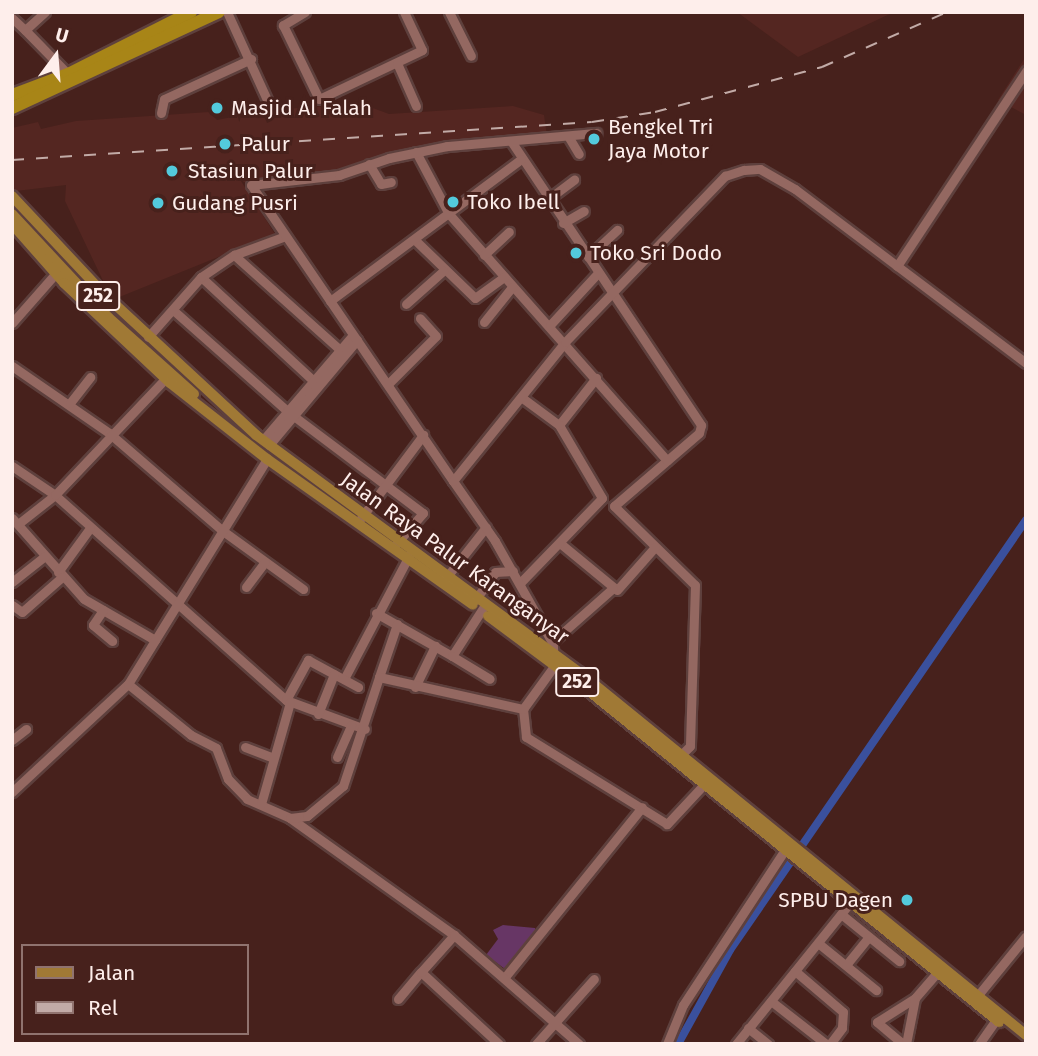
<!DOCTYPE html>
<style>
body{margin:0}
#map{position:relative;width:1038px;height:1056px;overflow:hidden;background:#47211c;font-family:"Fira Sans",sans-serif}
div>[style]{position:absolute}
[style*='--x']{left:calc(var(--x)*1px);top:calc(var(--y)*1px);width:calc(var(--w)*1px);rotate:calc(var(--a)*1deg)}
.built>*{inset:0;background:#542621}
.green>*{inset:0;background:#673665}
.canal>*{height:8px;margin:-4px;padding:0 4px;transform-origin:4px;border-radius:4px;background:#3a509d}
.roads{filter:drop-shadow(2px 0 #5e403d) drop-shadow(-2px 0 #5e403d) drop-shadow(0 2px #5e403d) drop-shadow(0 -2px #5e403d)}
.minor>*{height:9px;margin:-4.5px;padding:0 4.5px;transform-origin:4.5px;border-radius:4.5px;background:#946861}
.major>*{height:10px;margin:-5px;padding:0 5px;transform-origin:5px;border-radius:5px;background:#a07935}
.highway>*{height:12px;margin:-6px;padding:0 6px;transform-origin:6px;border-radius:6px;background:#a88517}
.rail>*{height:2px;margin-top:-1px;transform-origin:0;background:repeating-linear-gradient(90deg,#c2aba7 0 12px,transparent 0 24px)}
.dots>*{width:19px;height:19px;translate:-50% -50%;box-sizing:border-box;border:4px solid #47211c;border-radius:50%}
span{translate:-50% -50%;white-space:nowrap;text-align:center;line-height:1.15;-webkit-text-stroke:6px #47211c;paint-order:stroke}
.shield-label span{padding:2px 5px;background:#47211c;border:2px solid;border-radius:5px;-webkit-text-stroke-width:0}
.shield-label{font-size:19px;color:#feeeeb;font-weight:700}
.poi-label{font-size:21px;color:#feeeeb}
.left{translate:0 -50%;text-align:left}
.right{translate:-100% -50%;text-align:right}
.street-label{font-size:21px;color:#feeeeb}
.frame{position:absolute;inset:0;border:14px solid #feeeeb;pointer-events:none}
.legend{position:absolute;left:21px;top:944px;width:228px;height:91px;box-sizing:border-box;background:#47211c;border:2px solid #90736f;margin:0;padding:9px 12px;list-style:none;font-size:21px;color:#feeeeb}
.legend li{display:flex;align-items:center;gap:14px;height:35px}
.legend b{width:35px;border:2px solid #90736f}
.north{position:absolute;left:21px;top:21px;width:70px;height:70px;-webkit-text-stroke:5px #47211c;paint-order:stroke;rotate:16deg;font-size:19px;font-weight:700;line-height:28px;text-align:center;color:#feeeeb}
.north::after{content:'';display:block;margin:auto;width:24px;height:32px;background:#feeeeb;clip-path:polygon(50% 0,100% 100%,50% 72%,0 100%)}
</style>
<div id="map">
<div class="built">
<div style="clip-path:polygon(737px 12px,894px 12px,798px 57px)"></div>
<div style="clip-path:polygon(1026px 56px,1026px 115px,998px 100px)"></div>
<div style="clip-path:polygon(362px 104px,389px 114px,513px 106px,544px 115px,547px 136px,498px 139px,299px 179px,244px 182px,239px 178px,275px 234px,117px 298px,106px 287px,65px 201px,66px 185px,16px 191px,12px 188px,12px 128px,38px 122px,41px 129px,76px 121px,209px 112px,217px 120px,268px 110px)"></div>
</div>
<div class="green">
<div style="clip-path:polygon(503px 925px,535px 928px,537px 935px,505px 969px,486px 955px,498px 939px,493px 930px)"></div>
</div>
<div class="canal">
<div style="--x:678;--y:1044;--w:107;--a:-61"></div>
<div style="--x:730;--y:950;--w:522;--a:-55.46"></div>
</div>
<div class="roads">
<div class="minor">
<div style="--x:45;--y:12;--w:27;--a:138"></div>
<div style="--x:25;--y:30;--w:62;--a:45.7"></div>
<div style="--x:227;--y:12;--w:101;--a:65.5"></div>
<div style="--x:305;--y:12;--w:26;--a:149"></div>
<div style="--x:283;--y:25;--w:82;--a:64.1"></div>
<div style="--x:319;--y:99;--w:114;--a:-25.4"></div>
<div style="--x:422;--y:50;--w:42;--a:-115.3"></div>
<div style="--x:449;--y:12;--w:49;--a:63.4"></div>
<div style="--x:12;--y:18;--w:18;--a:43"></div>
<div style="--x:397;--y:63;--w:47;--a:66.2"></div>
<div style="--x:161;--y:113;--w:14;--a:-78"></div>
<div style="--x:164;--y:99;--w:96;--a:-24.7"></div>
<div style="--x:568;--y:136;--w:21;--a:59"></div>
<div style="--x:511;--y:141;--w:342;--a:56.2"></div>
<div style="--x:701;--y:425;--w:8;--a:104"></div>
<div style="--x:699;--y:433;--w:112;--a:139.3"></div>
<div style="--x:614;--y:506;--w:113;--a:44.3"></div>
<div style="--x:695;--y:585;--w:161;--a:91.8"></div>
<div style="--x:690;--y:746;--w:17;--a:135"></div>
<div style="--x:416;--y:152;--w:70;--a:62"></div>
<div style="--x:449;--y:214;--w:329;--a:48.5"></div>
<div style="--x:369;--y:164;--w:23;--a:59"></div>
<div style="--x:381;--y:184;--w:10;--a:-11"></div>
<div style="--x:547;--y:200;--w:34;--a:-37"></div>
<div style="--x:563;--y:223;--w:24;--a:-30"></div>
<div style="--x:415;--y:240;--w:83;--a:44"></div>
<div style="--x:475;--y:298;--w:36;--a:-36"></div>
<div style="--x:234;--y:255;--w:52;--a:-20.2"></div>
<div style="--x:484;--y:255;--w:34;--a:-43"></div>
<div style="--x:588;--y:257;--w:40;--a:-43"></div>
<div style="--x:897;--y:266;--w:234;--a:-56.5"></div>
<div style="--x:201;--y:277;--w:159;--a:42.7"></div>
<div style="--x:330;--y:301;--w:238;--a:-36.6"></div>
<div style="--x:406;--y:304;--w:50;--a:-41.7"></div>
<div style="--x:173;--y:310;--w:152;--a:41.5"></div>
<div style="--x:287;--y:411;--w:170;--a:36.9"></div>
<div style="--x:423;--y:513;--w:41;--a:131.1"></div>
<div style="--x:484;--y:322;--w:45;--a:-51.3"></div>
<div style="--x:12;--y:323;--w:65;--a:-48.7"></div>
<div style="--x:550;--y:325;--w:71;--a:-47.3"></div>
<div style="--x:148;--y:337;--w:80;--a:-48.5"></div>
<div style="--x:201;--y:277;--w:40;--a:-34"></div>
<div style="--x:234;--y:255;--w:141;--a:41.8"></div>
<div style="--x:12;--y:366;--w:118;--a:34.6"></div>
<div style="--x:109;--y:433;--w:150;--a:40.7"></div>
<div style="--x:223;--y:531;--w:99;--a:35.9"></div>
<div style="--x:389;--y:383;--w:66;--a:-45"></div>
<div style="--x:436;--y:336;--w:24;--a:-132"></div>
<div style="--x:70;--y:403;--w:33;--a:-52"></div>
<div style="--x:559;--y:425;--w:60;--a:-51.8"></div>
<div style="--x:263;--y:440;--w:138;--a:-49.4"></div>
<div style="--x:269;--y:445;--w:137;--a:-50"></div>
<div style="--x:12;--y:466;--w:52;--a:34"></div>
<div style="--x:55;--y:495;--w:309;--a:41.6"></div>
<div style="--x:286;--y:700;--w:84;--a:20.2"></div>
<div style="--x:453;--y:481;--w:358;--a:-124.3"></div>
<div style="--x:251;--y:185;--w:89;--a:-6.5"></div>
<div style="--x:339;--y:175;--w:53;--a:-18.8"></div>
<div style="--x:389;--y:158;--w:59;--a:-11.7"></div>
<div style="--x:447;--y:146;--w:150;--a:-5"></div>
<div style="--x:12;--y:518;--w:108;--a:48.4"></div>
<div style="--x:84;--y:599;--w:82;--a:30"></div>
<div style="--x:361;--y:518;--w:104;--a:-53.2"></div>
<div style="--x:18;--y:524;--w:47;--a:-38.1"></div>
<div style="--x:55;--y:495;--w:160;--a:-46.5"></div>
<div style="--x:561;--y:544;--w:72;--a:39.4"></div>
<div style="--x:617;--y:590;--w:57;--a:-48.5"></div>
<div style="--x:58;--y:572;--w:54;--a:-54"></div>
<div style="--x:445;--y:579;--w:66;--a:-51.7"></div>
<div style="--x:12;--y:582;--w:42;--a:-38.2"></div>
<div style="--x:520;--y:583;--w:118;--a:-46"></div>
<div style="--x:602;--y:498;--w:85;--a:-120.5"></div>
<div style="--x:559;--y:425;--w:47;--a:-143.6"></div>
<div style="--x:246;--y:587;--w:31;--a:-53"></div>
<div style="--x:475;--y:600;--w:34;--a:-54"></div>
<div style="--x:495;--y:572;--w:18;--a:-3"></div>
<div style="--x:12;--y:605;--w:12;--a:35"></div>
<div style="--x:22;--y:612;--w:53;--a:-41.2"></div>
<div style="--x:103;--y:610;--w:18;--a:124"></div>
<div style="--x:93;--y:625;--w:25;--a:40"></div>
<div style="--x:376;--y:613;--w:87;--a:29.5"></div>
<div style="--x:452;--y:656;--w:61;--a:-57.1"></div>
<div style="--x:552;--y:642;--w:81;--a:-41.5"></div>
<div style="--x:452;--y:656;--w:44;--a:31.2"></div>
<div style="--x:379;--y:677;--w:56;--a:-71.2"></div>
<div style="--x:344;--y:679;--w:141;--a:-62.2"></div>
<div style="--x:128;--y:684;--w:81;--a:39"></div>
<div style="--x:191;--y:735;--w:28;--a:27"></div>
<div style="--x:216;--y:748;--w:33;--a:69"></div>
<div style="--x:228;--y:779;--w:28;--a:46"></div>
<div style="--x:247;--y:799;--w:47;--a:23.8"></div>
<div style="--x:290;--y:818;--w:201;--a:35.5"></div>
<div style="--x:415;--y:687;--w:46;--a:-64"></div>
<div style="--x:286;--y:700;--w:46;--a:-61.2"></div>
<div style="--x:308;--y:660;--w:57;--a:28.4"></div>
<div style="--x:318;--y:714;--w:43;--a:-68.2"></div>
<div style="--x:12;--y:740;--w:18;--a:-38"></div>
<div style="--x:245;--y:747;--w:30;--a:21"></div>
<div style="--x:337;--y:757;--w:35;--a:-66"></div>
<div style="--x:709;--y:779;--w:62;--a:133"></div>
<div style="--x:667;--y:824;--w:166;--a:-148.3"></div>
<div style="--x:526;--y:737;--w:28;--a:-96"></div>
<div style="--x:523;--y:709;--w:53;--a:-54.2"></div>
<div style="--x:554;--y:666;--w:22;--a:-93"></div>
<div style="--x:553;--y:644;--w:118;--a:-119.4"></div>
<div style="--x:495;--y:541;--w:73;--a:-125"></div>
<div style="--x:453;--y:481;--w:179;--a:-51.1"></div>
<div style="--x:565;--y:342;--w:231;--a:-46.1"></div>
<div style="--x:725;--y:176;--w:20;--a:-18"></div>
<div style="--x:744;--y:170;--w:16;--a:-4"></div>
<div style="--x:760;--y:169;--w:40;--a:29.7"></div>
<div style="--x:795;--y:189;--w:289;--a:37"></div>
<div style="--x:12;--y:792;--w:158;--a:-43"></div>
<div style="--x:128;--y:684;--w:264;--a:-58.3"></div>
<div style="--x:261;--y:804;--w:106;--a:-74.1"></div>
<div style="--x:290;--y:818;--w:17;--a:-7"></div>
<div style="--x:307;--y:816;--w:47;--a:-39.8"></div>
<div style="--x:343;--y:786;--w:115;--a:-71.7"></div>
<div style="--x:379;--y:677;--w:148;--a:12.5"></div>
<div style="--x:841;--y:914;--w:75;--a:39"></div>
<div style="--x:818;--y:943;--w:75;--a:39"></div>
<div style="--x:846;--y:965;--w:36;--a:-51"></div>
<div style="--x:795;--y:971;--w:63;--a:40.5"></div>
<div style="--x:843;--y:1012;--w:16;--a:94"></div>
<div style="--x:842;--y:1028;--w:20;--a:127"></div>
<div style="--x:505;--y:977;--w:218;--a:-51.1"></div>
<div style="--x:398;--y:999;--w:35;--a:-50"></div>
<div style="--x:974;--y:1000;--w:82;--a:-50.9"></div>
<div style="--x:771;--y:1001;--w:70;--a:38"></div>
<div style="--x:748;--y:1028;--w:26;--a:39"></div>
<div style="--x:499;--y:1044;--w:106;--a:-137.3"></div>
<div style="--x:421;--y:972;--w:50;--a:-48.3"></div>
<div style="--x:454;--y:935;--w:166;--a:41.1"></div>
<div style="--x:536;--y:1044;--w:87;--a:-48.3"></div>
<div style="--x:667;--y:1044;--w:42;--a:-67.7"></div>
<div style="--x:683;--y:1005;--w:186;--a:-56.7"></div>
<div style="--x:736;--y:1044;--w:188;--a:-51.1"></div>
<div style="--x:903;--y:1044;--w:34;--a:-140"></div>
<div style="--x:877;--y:1022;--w:45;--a:-32.3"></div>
<div style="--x:915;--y:998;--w:38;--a:-49"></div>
<div style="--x:906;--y:1044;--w:47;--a:-78.9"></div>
<div style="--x:979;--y:1044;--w:35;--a:-55"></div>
</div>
<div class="major">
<div style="--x:12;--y:196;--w:137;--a:46.8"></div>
<div style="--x:106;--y:296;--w:205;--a:42.8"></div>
<div style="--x:256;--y:435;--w:401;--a:36.3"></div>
<div style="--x:579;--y:672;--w:576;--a:39.08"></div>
<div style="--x:12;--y:214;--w:142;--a:47"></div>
<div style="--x:109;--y:318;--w:114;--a:41.8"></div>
<div style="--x:12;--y:224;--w:79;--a:48.6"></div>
<div style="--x:64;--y:283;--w:146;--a:43.3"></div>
<div style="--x:170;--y:383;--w:123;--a:38.1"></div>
<div style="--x:267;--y:459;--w:252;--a:35.3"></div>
<div style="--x:488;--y:616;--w:121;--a:36.6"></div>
<div style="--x:585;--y:688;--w:532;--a:38.9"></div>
</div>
<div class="highway">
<div style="--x:12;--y:95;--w:60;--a:-20.6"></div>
<div style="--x:68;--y:74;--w:138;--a:-26.8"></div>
<div style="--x:12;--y:108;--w:228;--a:-24.9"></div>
</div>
</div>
<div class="rail">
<div style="--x:12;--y:160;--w:581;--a:-3.75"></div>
<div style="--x:592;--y:122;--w:64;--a:-9"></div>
<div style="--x:655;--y:112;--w:173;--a:-15.1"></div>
<div style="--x:822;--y:67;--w:137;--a:-23.7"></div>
</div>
<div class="dots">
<div style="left:217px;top:108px;background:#53cadc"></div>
<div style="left:594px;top:139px;background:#53cadc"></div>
<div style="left:225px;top:144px;background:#53cadc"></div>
<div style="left:172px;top:171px;background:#53cadc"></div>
<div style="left:453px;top:202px;background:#53cadc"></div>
<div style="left:158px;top:203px;background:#53cadc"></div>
<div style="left:576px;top:253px;background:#53cadc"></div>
<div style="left:907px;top:900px;background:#53cadc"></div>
</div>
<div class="shield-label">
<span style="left:98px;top:296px">252</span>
<span style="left:577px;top:682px">252</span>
</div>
<div class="poi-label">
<span class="left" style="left:231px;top:108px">Masjid Al Falah</span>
<span class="left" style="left:608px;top:139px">Bengkel Tri<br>Jaya Motor</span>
<span class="left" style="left:241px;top:144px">Palur</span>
<span class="left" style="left:188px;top:171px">Stasiun Palur</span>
<span class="left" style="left:467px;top:202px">Toko Ibell</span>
<span class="left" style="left:172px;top:203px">Gudang Pusri</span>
<span class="left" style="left:590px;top:253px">Toko Sri Dodo</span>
<span class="right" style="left:893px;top:900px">SPBU Dagen</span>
</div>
<div class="street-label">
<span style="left:455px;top:558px;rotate:36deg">Jalan Raya Palur Karanganyar</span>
</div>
<div class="frame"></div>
<ul class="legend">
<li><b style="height:9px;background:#a07935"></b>Jalan</li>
<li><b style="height:9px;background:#c2aba7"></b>Rel</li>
</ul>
<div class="north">U</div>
</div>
